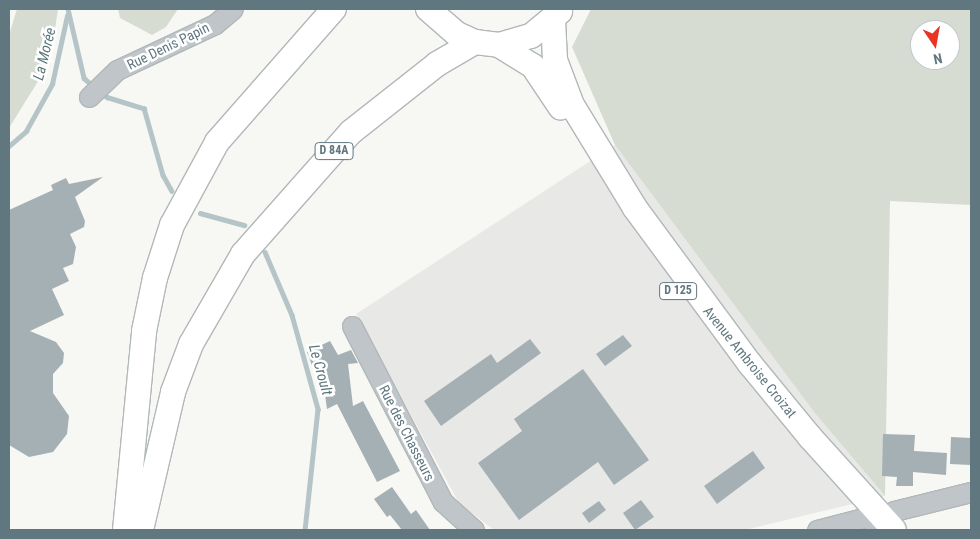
<!DOCTYPE html>
<meta charset="utf-8">
<style>
body{margin:0}
#map{position:relative;width:980px;height:539px;overflow:hidden;background:#f7f7f4;font-family:"Roboto Condensed",sans-serif}
div>[style]{position:absolute}
[style*='--x']{left:calc(var(--x)*1px);top:calc(var(--y)*1px);width:calc(var(--w)*1px);rotate:calc(var(--a)*1deg)}
.built>*{inset:0;background:#e8e8e7}
.green>*{inset:0;background:#d7dcd3}
.stream>*{height:4.5px;margin:-2.25px;padding:0 2.25px;transform-origin:2.25px;border-radius:2.25px;background:#b5c5c7}
.building>*{inset:0;background:#a4b0b4}
.roads{filter:drop-shadow(1px 0 #b1b8ba) drop-shadow(-1px 0 #b1b8ba) drop-shadow(0 1px #b1b8ba) drop-shadow(0 -1px #b1b8ba)}
.minor>*{height:19px;margin:-9.5px;padding:0 9.5px;transform-origin:9.5px;border-radius:9.5px;background:#bfc5c8}
.major>*{height:24px;margin:-12px;padding:0 12px;transform-origin:12px;border-radius:12px;background:#fff}
span{translate:-50% -50%;white-space:nowrap;text-align:center;line-height:1.15;-webkit-text-stroke:5px #fff;paint-order:stroke}
.shield-label span{padding:1px 4px;background:#fff;border:1px solid;border-radius:4px;-webkit-text-stroke-width:0}
.shield-label{font-size:12px;color:#617780;font-weight:700}
.street-label{font-size:14px;color:#617780}
.water-label{font-size:15px;color:#5c777b;font-style:italic}
.frame{position:absolute;inset:0;border:10px solid #617780;pointer-events:none}
.north{position:absolute;left:910px;top:20px;width:50px;height:50px;box-sizing:border-box;background:#fff;border:1px solid #c0c9cc;border-radius:50%;rotate:168deg;font-size:14px;font-weight:700;line-height:20px;text-align:center;color:#617780}
.north::after{content:'';display:block;margin:auto;width:18px;height:22px;background:#e73424;clip-path:polygon(50% 0,100% 100%,50% 72%,0 100%)}
</style>
<div id="map">
<div class="built">
<div style="clip-path:polygon(615px 145px,814px 412px,885px 496px,745px 530px,494px 530px,459px 503px,356px 314px)"></div>
</div>
<div class="green">
<div style="clip-path:polygon(17px 9px,58px 9px,50px 62px,9px 128px,9px 35px)"></div>
<div style="clip-path:polygon(118px 9px,178px 9px,166px 27px,152px 35px,120px 18px)"></div>
<div style="clip-path:polygon(evenodd,591px 9px,971px 9px,971px 205px,890px 201px,885px 496px,814px 412px,615px 145px,572px 47px,591px 9px,920px 30px,950px 30px,950px 60px,920px 60px,920px 30px)"></div>
</div>
<div class="stream">
<div style="--x:68;--y:9;--w:71;--a:76.9"></div>
<div style="--x:84;--y:78;--w:13;--a:42"></div>
<div style="--x:100;--y:92;--w:9;--a:36"></div>
<div style="--x:107;--y:97;--w:39;--a:17"></div>
<div style="--x:144;--y:108;--w:70;--a:74.2"></div>
<div style="--x:163;--y:175;--w:18;--a:61"></div>
<div style="--x:9;--y:146;--w:23;--a:-41"></div>
<div style="--x:26;--y:131;--w:54;--a:-61"></div>
<div style="--x:52;--y:84;--w:70;--a:-77.6"></div>
<div style="--x:200;--y:213;--w:46;--a:15.3"></div>
<div style="--x:265;--y:252;--w:69;--a:66.8"></div>
<div style="--x:292;--y:315;--w:98;--a:74.5"></div>
<div style="--x:318;--y:409;--w:122;--a:96.1"></div>
</div>
<div class="building">
<div style="clip-path:polygon(103px 177px,75px 197px,85px 221px,84px 227px,70px 234px,76px 247px,73px 264px,63px 268px,69px 281px,52px 289px,64px 315px,30px 331px,56px 342px,64px 353px,63px 363px,53px 374px,53px 393px,69px 416px,67px 434px,53px 452px,29px 457px,9px 445px,9px 210px,53px 190px,51px 185px,66px 178px,69px 184px)"></div>
<div style="clip-path:polygon(623px 335px,632px 346px,605px 366px,596px 354px)"></div>
<div style="clip-path:polygon(530px 339px,541px 353px,441px 426px,424px 401px,491px 354px,497px 363px)"></div>
<div style="clip-path:polygon(330px 341px,338px 355px,351px 350px,358px 363px,348px 364px,353px 406px,363px 401px,400px 471px,377px 482px,337px 404px,327px 409px,321px 366px,313px 368px,307px 352px)"></div>
<div style="clip-path:polygon(583px 369px,649px 460px,614px 485px,598px 462px,519px 520px,478px 463px,522px 431px,514px 419px)"></div>
<div style="clip-path:polygon(883px 434px,915px 435px,914px 451px,947px 453px,946px 475px,913px 472px,913px 486px,896px 486px,897px 477px,882px 476px)"></div>
<div style="clip-path:polygon(951px 437px,971px 438px,971px 465px,950px 464px)"></div>
<div style="clip-path:polygon(753px 451px,765px 468px,717px 504px,704px 486px)"></div>
<div style="clip-path:polygon(392px 487px,411px 514px,416px 510px,430px 530px,402px 530px,390px 515px,387px 517px,374px 499px)"></div>
<div style="clip-path:polygon(641px 500px,654px 517px,635px 530px,623px 513px)"></div>
<div style="clip-path:polygon(599px 501px,606px 510px,589px 523px,582px 513px)"></div>
</div>
<div class="roads">
<div class="minor">
<div style="--x:89;--y:97;--w:39;--a:-44"></div>
<div style="--x:117;--y:70;--w:108;--a:-25.1"></div>
<div style="--x:215;--y:24;--w:23;--a:-40"></div>
<div style="--x:352;--y:326;--w:198;--a:62.7"></div>
<div style="--x:443;--y:502;--w:42;--a:42.1"></div>
<div style="--x:884;--y:520;--w:13;--a:-42"></div>
<div style="--x:894;--y:511;--w:79;--a:-13.9"></div>
<div style="--x:817;--y:530;--w:52;--a:-14.6"></div>
<div style="--x:867;--y:517;--w:20;--a:41"></div>
</div>
<div class="major">
<div style="--x:428;--y:9;--w:38;--a:41"></div>
<div style="--x:457;--y:34;--w:20;--a:24"></div>
<div style="--x:475;--y:42;--w:24;--a:7"></div>
<div style="--x:499;--y:45;--w:33;--a:-16"></div>
<div style="--x:531;--y:36;--w:38;--a:-40"></div>
<div style="--x:553;--y:20;--w:40;--a:87.1"></div>
<div style="--x:555;--y:60;--w:48;--a:69.3"></div>
<div style="--x:572;--y:105;--w:121;--a:58.5"></div>
<div style="--x:635;--y:208;--w:194;--a:53.6"></div>
<div style="--x:750;--y:364;--w:94;--a:50.6"></div>
<div style="--x:810;--y:437;--w:125;--a:47.9"></div>
<div style="--x:499;--y:45;--w:40;--a:32"></div>
<div style="--x:533;--y:66;--w:50;--a:56.3"></div>
<div style="--x:125;--y:530;--w:200;--a:-84.5"></div>
<div style="--x:144;--y:331;--w:54;--a:-78.3"></div>
<div style="--x:155;--y:278;--w:56;--a:-72.2"></div>
<div style="--x:172;--y:225;--w:94;--a:-61.5"></div>
<div style="--x:217;--y:142;--w:177;--a:-48.7"></div>
<div style="--x:141;--y:530;--w:142;--a:-76.9"></div>
<div style="--x:173;--y:392;--w:51;--a:-69.4"></div>
<div style="--x:191;--y:344;--w:104;--a:-60"></div>
<div style="--x:243;--y:254;--w:163;--a:-48.5"></div>
<div style="--x:351;--y:132;--w:110;--a:-38.3"></div>
<div style="--x:437;--y:64;--w:44;--a:-30.1"></div>
</div>
</div>
<div class="shield-label">
<span style="left:334px;top:151px">D 84A</span>
<span style="left:678px;top:291px">D 125</span>
</div>
<div class="street-label">
<span style="left:168px;top:46px;rotate:-26deg">Rue Denis Papin</span>
<span style="left:750px;top:362px;rotate:51deg">Avenue Ambroise Croizat</span>
<span style="left:407px;top:433px;rotate:63deg">Rue des Chasseurs</span>
</div>
<div class="water-label">
<span style="left:45px;top:54px;rotate:-76deg">La Morée</span>
<span style="left:320px;top:370px;rotate:74deg">Le Croult</span>
</div>
<div class="frame"></div>
<div class="north">N</div>
</div>
